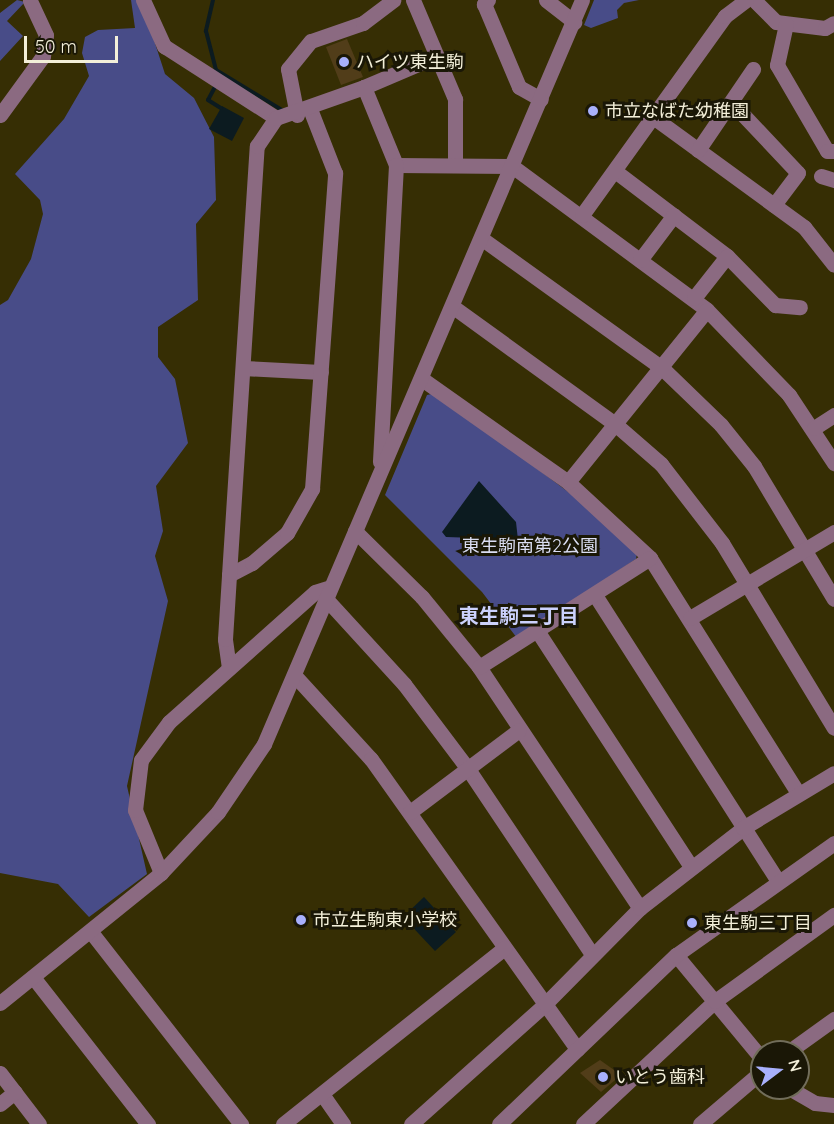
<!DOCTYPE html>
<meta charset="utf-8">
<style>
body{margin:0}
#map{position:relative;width:834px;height:1124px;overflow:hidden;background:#362e04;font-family:Quicksand,"Noto Sans JP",sans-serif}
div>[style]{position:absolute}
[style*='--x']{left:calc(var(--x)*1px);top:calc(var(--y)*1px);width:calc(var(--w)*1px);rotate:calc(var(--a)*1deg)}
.green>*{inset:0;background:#484c88}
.water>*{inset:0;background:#0c1b20}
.stream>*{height:4px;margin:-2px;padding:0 2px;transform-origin:2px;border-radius:2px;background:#0c1b20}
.building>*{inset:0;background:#513d19}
.minor>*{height:15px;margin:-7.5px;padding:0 7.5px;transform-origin:7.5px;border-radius:7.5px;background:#8b6a81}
.dots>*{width:16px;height:16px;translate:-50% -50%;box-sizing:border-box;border:3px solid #1a1706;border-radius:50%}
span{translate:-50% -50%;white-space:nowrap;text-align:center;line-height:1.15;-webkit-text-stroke:6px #1a1706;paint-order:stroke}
.poi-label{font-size:18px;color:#f3efd9}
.left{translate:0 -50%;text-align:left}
.park-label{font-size:18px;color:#dbdef3}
.neighbourhood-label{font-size:20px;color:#cbd1fc;font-weight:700}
.north{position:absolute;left:750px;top:1040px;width:60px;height:60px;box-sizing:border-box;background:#1a1706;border:2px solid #716d5a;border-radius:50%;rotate:74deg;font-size:16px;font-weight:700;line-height:24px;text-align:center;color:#f3efd9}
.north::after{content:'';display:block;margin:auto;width:21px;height:27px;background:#a8b0fc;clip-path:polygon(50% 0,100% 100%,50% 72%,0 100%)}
.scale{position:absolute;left:24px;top:36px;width:94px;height:27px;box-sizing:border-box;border:3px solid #f3efd9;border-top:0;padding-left:8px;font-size:18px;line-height:21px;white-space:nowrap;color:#f3efd9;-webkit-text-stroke:4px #1a1706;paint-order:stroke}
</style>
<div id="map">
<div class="green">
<div style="clip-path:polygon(17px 0,25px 2px,7px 21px,23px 36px,0 61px,0 13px)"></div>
<div style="clip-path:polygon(131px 0,141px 0,165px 74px,194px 98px,214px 137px,216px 200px,196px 224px,198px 300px,158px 327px,158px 357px,175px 379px,188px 443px,156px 486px,163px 531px,155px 556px,168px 601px,127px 786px,147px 874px,89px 917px,58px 884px,0 873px,0 305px,8px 300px,31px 259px,43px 214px,40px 200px,15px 174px,64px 119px,89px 76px,82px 53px,85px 37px,98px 30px,135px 28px)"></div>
<div style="clip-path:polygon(594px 0,639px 0,624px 3px,617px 10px,618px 18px,591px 28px,584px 25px)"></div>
<div style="clip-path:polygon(436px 393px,591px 509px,637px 553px,636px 559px,517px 638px,482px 592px,385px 495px,427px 395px)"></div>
</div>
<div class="water">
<div style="clip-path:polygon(222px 106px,244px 118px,232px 141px,209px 129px)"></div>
<div style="clip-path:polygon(479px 481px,516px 522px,518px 540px,512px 544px,495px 547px,476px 538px,446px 537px,442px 532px)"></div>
<div style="clip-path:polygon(424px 897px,456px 932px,435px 951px,403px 917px)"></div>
</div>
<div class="stream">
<div style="--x:213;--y:0;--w:32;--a:103"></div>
<div style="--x:206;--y:31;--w:40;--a:75.6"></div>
<div style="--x:216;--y:70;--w:77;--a:31.2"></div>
<div style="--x:216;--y:85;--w:17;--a:118"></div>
<div style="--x:208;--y:100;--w:15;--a:32"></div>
</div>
<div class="building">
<div style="clip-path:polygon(347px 39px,363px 77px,341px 85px,326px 47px)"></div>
<div style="clip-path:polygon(600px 1060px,621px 1075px,601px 1092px,580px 1073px)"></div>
</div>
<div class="minor">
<div style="--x:143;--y:0;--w:51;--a:65.5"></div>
<div style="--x:164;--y:46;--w:133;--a:32.7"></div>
<div style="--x:413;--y:0;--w:108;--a:67"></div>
<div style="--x:455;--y:99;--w:65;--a:90"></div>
<div style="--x:488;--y:0;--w:6;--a:135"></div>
<div style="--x:484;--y:4;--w:90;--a:67.1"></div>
<div style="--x:519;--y:87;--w:25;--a:29"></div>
<div style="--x:546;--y:0;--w:36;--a:38"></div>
<div style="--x:754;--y:0;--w:31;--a:45"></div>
<div style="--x:776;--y:22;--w:49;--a:7"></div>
<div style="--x:825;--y:28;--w:10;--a:-29"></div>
<div style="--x:786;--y:24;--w:42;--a:102.4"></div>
<div style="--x:777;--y:65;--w:99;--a:59.8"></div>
<div style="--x:827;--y:151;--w:7;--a:0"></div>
<div style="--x:364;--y:87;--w:79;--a:-23"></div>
<div style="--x:732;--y:103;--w:96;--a:46.7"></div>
<div style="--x:798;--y:173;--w:40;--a:127"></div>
<div style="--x:0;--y:115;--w:73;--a:-53.9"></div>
<div style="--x:43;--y:56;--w:21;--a:-82"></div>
<div style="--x:46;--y:35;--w:38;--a:-115"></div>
<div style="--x:297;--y:115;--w:47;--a:-101.1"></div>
<div style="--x:288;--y:69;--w:36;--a:-51"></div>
<div style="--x:311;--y:41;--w:55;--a:-19.1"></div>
<div style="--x:363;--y:23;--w:38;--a:-37"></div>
<div style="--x:653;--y:117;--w:187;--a:36.1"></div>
<div style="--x:804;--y:227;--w:48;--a:51.7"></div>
<div style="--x:698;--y:150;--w:98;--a:-55.8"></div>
<div style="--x:396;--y:165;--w:116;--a:0.5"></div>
<div style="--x:512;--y:166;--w:242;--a:36.4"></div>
<div style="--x:707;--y:310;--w:118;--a:46"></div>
<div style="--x:789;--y:395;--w:82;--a:56.5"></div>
<div style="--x:615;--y:171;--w:141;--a:37.2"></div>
<div style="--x:727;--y:256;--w:69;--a:45.6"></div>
<div style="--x:775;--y:305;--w:25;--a:5"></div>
<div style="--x:821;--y:176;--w:14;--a:17"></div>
<div style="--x:582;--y:215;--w:245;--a:-54.3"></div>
<div style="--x:725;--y:16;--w:26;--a:-37"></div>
<div style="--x:481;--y:238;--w:223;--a:35.7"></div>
<div style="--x:662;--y:368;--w:82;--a:44"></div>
<div style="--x:721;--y:425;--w:53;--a:51.2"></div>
<div style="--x:754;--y:466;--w:155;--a:59"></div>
<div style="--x:640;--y:260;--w:56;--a:-52.9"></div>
<div style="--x:694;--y:298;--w:53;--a:-51.8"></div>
<div style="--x:452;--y:306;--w:201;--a:35.9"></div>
<div style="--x:615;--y:424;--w:61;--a:41"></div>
<div style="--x:661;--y:464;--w:100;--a:52.3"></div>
<div style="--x:722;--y:543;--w:216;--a:58.8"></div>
<div style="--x:243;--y:368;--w:78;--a:2.9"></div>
<div style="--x:422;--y:379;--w:179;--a:35.2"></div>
<div style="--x:568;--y:482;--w:112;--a:42.8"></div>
<div style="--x:650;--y:558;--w:278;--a:57.8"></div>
<div style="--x:814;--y:428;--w:24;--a:-33"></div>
<div style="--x:568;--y:482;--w:221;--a:-51.1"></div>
<div style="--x:355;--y:531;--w:94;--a:44.6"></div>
<div style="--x:422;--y:597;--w:90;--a:50.8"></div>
<div style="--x:479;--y:667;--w:290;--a:56.3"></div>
<div style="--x:229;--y:575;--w:26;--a:-28"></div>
<div style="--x:252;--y:563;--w:46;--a:-40.6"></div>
<div style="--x:287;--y:533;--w:51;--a:-60.4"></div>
<div style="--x:312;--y:489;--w:317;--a:-85.8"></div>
<div style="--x:335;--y:173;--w:69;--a:-111.3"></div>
<div style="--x:595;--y:595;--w:338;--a:57.4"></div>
<div style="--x:328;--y:601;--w:113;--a:47.5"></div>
<div style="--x:404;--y:684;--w:106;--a:53"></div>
<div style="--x:468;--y:769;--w:223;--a:56.2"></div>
<div style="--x:690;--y:618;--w:168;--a:-30.8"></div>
<div style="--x:538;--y:632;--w:280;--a:56.9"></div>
<div style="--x:479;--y:667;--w:203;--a:-32.5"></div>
<div style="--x:229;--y:668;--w:29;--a:-98"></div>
<div style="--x:225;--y:639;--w:64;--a:-86.4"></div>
<div style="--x:229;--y:575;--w:430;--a:-86.3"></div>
<div style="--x:257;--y:146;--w:34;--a:-56"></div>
<div style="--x:276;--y:118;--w:93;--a:-19.4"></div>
<div style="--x:364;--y:87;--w:84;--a:67.7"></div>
<div style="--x:396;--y:165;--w:297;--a:93.1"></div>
<div style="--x:296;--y:677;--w:111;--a:47.6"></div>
<div style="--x:371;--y:759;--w:356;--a:54.6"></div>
<div style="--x:410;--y:812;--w:136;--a:-37"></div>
<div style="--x:161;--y:873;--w:68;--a:-112.4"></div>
<div style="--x:135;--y:810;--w:50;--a:-83.2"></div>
<div style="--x:141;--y:760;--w:47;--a:-53.6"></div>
<div style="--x:169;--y:722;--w:195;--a:-41.7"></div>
<div style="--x:315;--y:592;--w:16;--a:-18"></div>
<div style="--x:91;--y:932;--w:244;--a:52"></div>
<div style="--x:676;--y:955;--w:135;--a:50.4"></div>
<div style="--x:33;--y:977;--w:187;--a:52"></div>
<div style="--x:0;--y:1003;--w:207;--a:-38.9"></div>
<div style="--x:161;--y:873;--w:83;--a:-46.9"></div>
<div style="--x:218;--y:812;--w:82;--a:-55.9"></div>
<div style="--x:264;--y:744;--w:809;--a:-66.86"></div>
<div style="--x:788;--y:1052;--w:57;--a:-35.7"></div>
<div style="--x:0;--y:1073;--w:64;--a:52.6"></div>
<div style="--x:789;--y:1088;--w:30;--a:30"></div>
<div style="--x:815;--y:1103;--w:19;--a:6"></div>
<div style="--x:322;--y:1094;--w:37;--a:55"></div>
<div style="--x:0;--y:1104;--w:19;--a:-39"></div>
<div style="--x:283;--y:1124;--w:283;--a:-38.5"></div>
<div style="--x:411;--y:1124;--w:180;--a:-41.8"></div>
<div style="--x:545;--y:1004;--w:135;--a:-45.3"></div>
<div style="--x:640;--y:908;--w:130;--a:-37.8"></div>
<div style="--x:743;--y:828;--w:106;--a:-31.1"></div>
<div style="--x:499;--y:1124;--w:245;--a:-43.7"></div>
<div style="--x:676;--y:955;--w:194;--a:-35.3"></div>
<div style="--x:583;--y:1124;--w:180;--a:-43"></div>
<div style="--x:715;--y:1001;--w:147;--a:-35.9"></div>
<div style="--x:700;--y:1124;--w:82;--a:-40.5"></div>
</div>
<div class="dots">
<div style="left:344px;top:62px;background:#a8b0fc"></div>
<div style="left:593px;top:111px;background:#a8b0fc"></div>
<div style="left:301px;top:920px;background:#a8b0fc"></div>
<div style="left:692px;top:923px;background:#a8b0fc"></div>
<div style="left:603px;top:1077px;background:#a8b0fc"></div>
</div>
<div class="poi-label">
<span class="left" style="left:356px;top:62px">ハイツ東生駒</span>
<span class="left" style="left:605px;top:111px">市立なばた幼稚園</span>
<span class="left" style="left:313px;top:920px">市立生駒東小学校</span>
<span class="left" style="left:704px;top:923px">東生駒三丁目</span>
<span class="left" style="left:615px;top:1077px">いとう歯科</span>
</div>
<div class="park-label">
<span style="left:530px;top:546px">東生駒南第2公園</span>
</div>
<div class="neighbourhood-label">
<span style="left:519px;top:615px">東生駒三丁目</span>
</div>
<div class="north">N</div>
<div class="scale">50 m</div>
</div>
